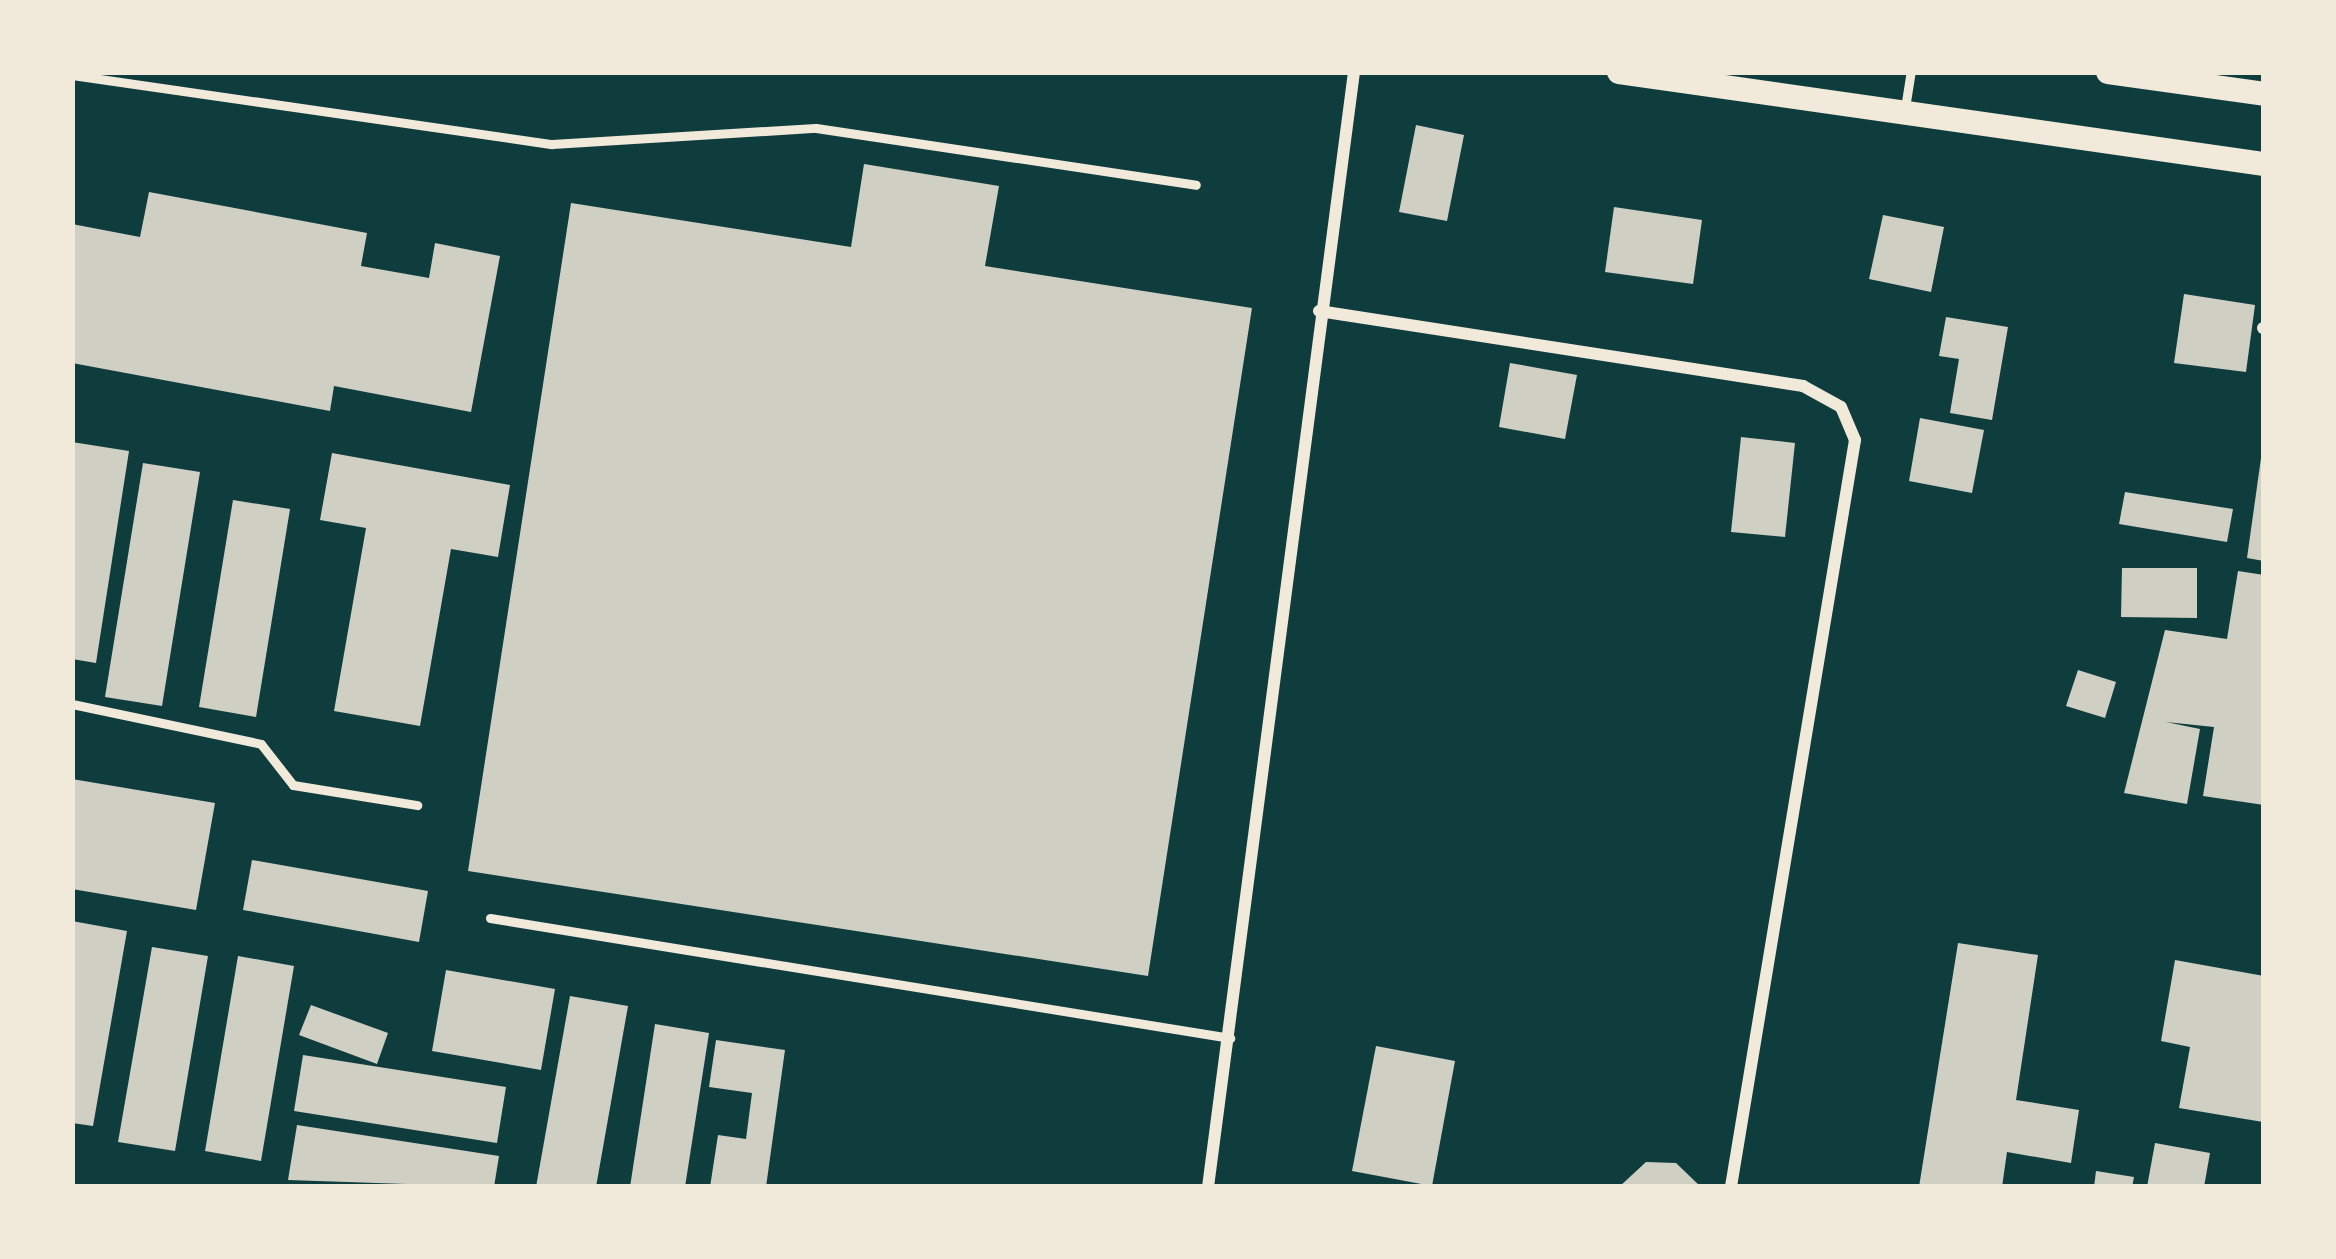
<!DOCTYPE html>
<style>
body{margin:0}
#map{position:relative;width:2336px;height:1259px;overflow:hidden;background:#0f3d3e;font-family:Mulish,sans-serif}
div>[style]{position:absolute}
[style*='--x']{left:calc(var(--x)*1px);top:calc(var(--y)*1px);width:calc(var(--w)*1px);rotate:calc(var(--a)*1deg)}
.building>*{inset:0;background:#cfcfc3}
.service>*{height:9px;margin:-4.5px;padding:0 4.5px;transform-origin:4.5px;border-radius:4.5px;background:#f1e9da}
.minor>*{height:12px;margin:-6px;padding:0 6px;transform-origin:6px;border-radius:6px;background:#f1e9da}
.secondary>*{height:24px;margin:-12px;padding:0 12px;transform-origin:12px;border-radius:12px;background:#f1e9da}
span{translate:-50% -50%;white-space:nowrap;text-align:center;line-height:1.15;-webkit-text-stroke:10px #f1e9da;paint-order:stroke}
.frame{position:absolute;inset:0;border:75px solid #f1e9da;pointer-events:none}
</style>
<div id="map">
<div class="building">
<div style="clip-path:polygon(1416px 125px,1464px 135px,1447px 221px,1399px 212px)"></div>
<div style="clip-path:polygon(864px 164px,999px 186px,985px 266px,1252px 308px,1148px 976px,468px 871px,571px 203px,851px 247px)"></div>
<div style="clip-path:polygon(149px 192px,367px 233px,361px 266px,429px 278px,435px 243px,500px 256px,471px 412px,334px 386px,330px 411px,72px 363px,72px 224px,140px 237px)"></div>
<div style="clip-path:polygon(1614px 207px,1702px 220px,1693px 284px,1605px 272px)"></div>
<div style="clip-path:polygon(1883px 215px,1944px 227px,1931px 292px,1869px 279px)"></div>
<div style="clip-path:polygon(2184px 294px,2255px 305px,2246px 372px,2174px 363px)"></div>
<div style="clip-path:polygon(1946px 317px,2008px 327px,1992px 420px,1950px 413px,1959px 359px,1939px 356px)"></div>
<div style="clip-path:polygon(1510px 363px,1577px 375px,1565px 439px,1499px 427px)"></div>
<div style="clip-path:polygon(1920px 418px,1984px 430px,1972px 493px,1909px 481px)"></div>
<div style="clip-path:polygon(1741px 437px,1795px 443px,1785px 537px,1731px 532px)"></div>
<div style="clip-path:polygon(72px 442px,129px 451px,96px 663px,72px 659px)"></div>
<div style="clip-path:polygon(332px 453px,510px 485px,498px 557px,451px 549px,420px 726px,334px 711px,366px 528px,320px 520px)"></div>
<div style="clip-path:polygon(2261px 458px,2264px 459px,2264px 561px,2247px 558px)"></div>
<div style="clip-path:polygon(143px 463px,200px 472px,162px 706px,105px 697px)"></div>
<div style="clip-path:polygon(2125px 492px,2233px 509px,2227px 542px,2119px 524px)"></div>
<div style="clip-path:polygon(233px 500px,290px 509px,256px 717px,199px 707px)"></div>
<div style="clip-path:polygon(2122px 568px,2197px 568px,2197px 618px,2121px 617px)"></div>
<div style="clip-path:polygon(2238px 571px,2264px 575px,2264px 805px,2203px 796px,2214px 727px,2166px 722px,2200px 729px,2187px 804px,2124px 793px,2165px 630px,2227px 639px)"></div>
<div style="clip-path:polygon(2078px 670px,2116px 682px,2105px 718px,2066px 706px)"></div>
<div style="clip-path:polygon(72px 779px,215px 803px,196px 910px,72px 889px)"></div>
<div style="clip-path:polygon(252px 860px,428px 891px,419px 942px,243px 910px)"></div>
<div style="clip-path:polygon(72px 921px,127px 931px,93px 1126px,72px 1123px)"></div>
<div style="clip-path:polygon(1958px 943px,2038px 955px,2016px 1100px,2079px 1110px,2071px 1163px,2007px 1152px,2002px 1187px,1919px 1187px)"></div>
<div style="clip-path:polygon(152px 947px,208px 956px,175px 1151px,118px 1142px)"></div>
<div style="clip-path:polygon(238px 956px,294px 966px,261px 1161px,205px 1151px)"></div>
<div style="clip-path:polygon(2175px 960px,2264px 976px,2263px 1122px,2179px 1108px,2190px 1047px,2161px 1041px)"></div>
<div style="clip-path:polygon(446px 970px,555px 989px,541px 1070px,432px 1051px)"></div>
<div style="clip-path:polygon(570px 996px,628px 1006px,596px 1187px,536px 1187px)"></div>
<div style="clip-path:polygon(311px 1005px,388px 1033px,377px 1064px,299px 1035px)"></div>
<div style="clip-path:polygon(655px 1024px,709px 1033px,685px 1187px,630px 1187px)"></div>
<div style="clip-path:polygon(716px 1040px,785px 1050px,766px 1187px,710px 1187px,718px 1135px,746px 1139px,752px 1093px,709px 1087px)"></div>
<div style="clip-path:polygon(1376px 1046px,1455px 1061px,1432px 1186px,1352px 1171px)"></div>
<div style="clip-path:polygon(303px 1055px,506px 1087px,497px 1143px,294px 1111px)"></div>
<div style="clip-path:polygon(297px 1125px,499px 1156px,494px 1187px,288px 1180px)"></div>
<div style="clip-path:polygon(2155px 1143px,2210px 1153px,2204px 1187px,2147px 1187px)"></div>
<div style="clip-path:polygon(1646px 1162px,1676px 1163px,1701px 1187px,1619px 1187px)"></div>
<div style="clip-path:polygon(2096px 1171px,2134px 1177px,2132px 1187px,2094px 1187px)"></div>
</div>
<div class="service">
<div style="--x:72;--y:75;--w:485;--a:8.2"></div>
<div style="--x:552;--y:144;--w:264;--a:-3.5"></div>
<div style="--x:816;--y:128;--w:384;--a:8.5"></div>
<div style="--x:1905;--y:108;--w:36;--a:-81"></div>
<div style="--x:72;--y:704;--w:193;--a:11.9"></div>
<div style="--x:261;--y:744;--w:52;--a:52"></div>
<div style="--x:293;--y:785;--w:126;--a:9.2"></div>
<div style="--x:490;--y:918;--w:750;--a:9.21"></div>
</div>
<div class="minor">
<div style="--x:1319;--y:311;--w:490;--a:8.8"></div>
<div style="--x:1803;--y:386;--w:43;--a:28.9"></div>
<div style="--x:1841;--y:407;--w:36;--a:67"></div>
<div style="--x:1855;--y:440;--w:757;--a:99.43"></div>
<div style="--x:2263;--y:328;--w:1;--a:0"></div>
<div style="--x:1208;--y:1187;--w:1125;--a:-82.54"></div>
</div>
<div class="secondary">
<div style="--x:1619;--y:72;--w:652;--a:8.12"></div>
<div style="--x:2108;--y:72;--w:158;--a:8"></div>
</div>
<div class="frame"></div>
</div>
